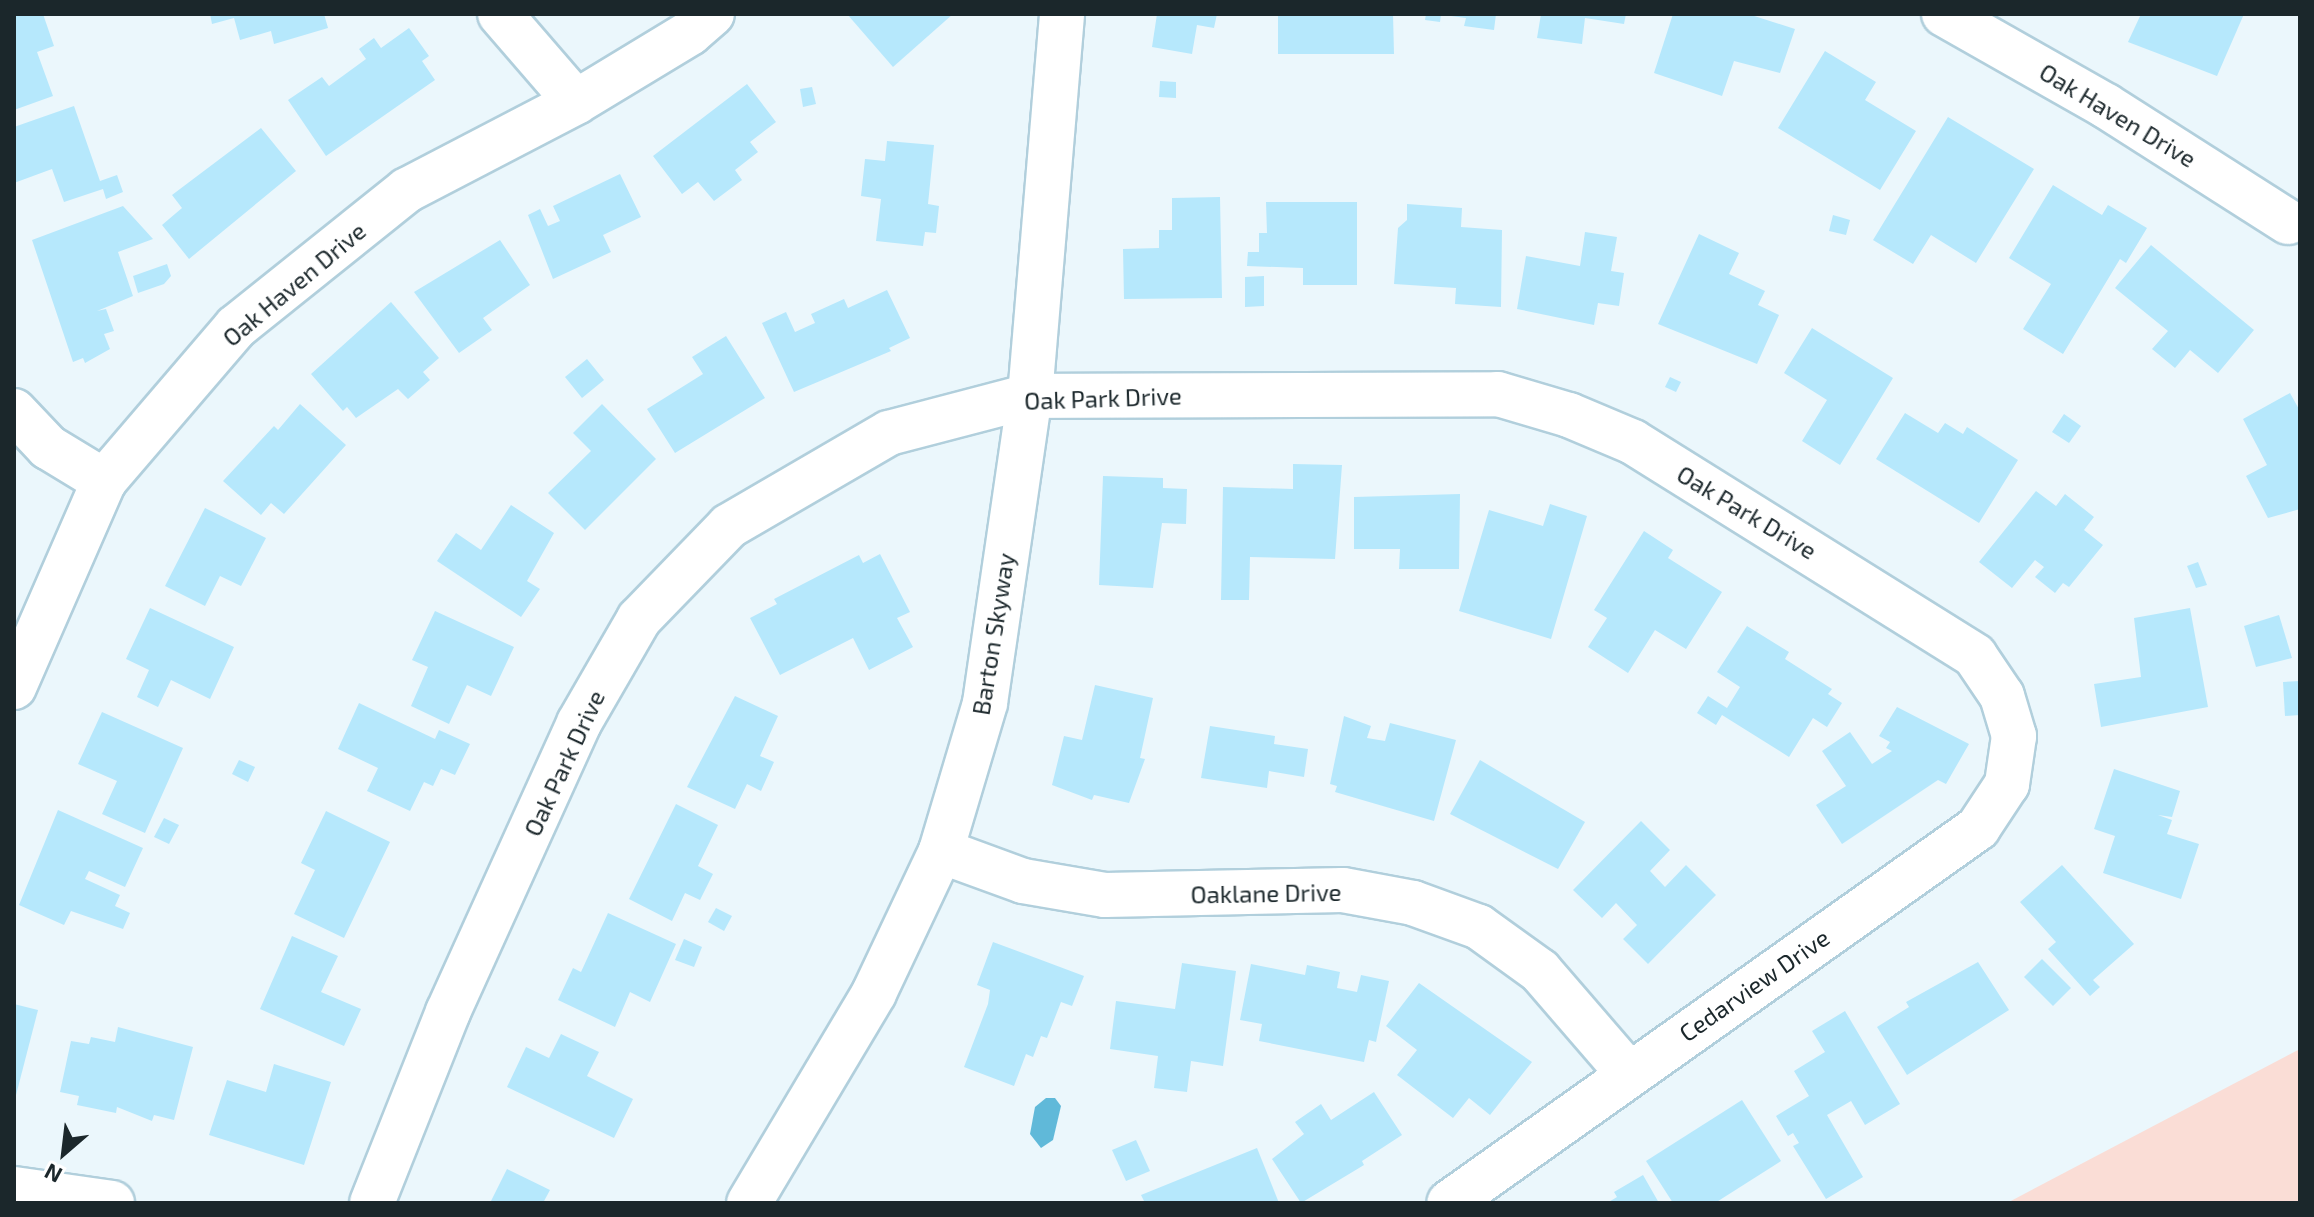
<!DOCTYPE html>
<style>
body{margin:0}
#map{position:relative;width:2314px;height:1217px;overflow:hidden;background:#ebf7fc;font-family:"Exo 2",sans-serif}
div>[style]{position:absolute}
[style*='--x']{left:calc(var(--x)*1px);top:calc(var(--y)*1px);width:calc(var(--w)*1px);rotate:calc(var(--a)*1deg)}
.green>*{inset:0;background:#faddd6}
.water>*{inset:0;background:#60b9d9}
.building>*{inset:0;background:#b6e8fc}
.roads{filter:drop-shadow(2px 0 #b1cfdc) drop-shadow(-2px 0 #b1cfdc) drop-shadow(0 2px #b1cfdc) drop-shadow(0 -2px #b1cfdc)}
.minor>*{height:44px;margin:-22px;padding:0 22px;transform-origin:22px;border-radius:22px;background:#fff}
span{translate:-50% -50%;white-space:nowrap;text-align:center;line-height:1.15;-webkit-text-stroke:6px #fff;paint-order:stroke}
.street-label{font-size:24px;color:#1b272b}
.frame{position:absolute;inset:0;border:16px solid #1b272b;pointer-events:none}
.north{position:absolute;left:24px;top:1113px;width:80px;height:80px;-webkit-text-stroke:6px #fff;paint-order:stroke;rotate:208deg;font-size:22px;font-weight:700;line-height:32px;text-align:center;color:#1b272b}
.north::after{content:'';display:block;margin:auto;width:28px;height:36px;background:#1b272b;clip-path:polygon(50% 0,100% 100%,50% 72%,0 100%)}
</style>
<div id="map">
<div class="green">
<div style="clip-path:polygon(2300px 1049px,2300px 1203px,2007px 1203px)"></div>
</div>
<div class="water">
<div style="clip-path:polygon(1046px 1098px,1055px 1098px,1061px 1106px,1053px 1140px,1041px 1148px,1030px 1134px,1035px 1107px)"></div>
</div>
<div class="building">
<div style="clip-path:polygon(14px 14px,43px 14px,54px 46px,37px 52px,53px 96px,14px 110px)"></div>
<div style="clip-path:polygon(210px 14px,324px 14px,328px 28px,274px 44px,271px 31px,240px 40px,234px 18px,212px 24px)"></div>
<div style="clip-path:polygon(847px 14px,953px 14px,893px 67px)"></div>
<div style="clip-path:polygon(1157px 14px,1217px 14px,1214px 28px,1197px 25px,1192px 54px,1152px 47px)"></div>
<div style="clip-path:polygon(1278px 14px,1393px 14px,1394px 54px,1278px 54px)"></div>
<div style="clip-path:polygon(1426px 14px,1441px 14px,1440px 22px,1425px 20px)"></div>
<div style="clip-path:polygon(1496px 14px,1494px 30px,1464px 26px,1466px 18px,1451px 16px)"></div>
<div style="clip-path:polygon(1541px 14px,1626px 14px,1624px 24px,1585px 18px,1582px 44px,1537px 38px)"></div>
<div style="clip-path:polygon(1673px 14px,1748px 14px,1795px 29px,1780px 73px,1734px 61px,1722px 96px,1654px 73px)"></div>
<div style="clip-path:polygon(2141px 14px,2244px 14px,2217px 76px,2128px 42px)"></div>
<div style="clip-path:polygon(409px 28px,429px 56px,422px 61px,435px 80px,326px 156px,288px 100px,322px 77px,329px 86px,366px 59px,359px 49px,374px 38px,381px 48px)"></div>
<div style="clip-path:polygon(1825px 51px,1876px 82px,1865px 100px,1916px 131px,1880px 190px,1778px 128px)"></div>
<div style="clip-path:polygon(1160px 81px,1176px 82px,1176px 98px,1159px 97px)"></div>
<div style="clip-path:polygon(747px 84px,776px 122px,750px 142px,758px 152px,735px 170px,742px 180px,714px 201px,698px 182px,682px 194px,653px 156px)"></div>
<div style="clip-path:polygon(812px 87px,816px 104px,803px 107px,800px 89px)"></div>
<div style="clip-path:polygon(74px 106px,100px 181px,117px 175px,123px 192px,106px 199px,103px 189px,64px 202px,52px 169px,14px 183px,14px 127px)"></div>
<div style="clip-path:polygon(1948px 117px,2034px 169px,1976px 263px,1931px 235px,1913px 264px,1873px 240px)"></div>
<div style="clip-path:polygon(261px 128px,296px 171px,189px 259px,162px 225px,182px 208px,172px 195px)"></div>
<div style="clip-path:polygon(887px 141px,934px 145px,928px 204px,939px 206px,936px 233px,925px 232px,923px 246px,876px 241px,881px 199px,861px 196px,865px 159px,885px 161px)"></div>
<div style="clip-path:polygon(620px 174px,641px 217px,603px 235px,611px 252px,553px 279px,528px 215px,540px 209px,548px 226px,560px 221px,553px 206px)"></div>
<div style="clip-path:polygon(2053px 185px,2102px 215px,2108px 205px,2147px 228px,2126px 263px,2120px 259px,2063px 354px,2023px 329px,2051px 284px,2009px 258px)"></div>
<div style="clip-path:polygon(1220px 197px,1222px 298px,1124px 299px,1123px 249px,1159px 248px,1159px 230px,1172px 230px,1172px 198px)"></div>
<div style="clip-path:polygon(1266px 202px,1357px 202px,1357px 285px,1303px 285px,1303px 268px,1247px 266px,1248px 252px,1259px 252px,1259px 233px,1267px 233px)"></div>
<div style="clip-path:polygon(1407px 204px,1462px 208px,1461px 227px,1502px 230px,1501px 307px,1455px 304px,1456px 288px,1394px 284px,1398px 228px,1407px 220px)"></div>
<div style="clip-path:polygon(123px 206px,153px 239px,118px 252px,133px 296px,97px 311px,106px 309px,114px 331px,104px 334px,110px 349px,85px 363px,83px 358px,73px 362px,32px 240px)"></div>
<div style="clip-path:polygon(1833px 215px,1850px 220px,1846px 235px,1829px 231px)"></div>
<div style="clip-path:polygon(1585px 232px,1617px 237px,1611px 271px,1624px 273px,1619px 306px,1598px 303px,1594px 325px,1517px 309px,1526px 256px,1580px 266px)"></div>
<div style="clip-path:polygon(1699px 234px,1739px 253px,1729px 274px,1765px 291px,1758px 305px,1779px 315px,1757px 364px,1658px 324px)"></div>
<div style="clip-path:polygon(500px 240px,530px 285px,483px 318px,492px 330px,459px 353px,414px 292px)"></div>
<div style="clip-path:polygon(2151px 245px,2254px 330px,2218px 373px,2190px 350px,2175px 368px,2152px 349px,2168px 331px,2115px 288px)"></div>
<div style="clip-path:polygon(167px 264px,171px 276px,164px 284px,138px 293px,133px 276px)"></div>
<div style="clip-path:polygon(1264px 276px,1264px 306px,1245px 307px,1245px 277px)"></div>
<div style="clip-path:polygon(887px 290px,910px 338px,889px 348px,891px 351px,794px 392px,762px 323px,786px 312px,795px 332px,815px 323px,811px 314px,844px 299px,848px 308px)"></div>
<div style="clip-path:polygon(391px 302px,439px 358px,423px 372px,430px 380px,408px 399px,398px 389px,356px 418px,347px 407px,343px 411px,311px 374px)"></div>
<div style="clip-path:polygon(1812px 328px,1893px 378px,1840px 465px,1802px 441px,1827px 400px,1784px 373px)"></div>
<div style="clip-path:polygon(726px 336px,765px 398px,675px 453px,647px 409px,703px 374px,692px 357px)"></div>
<div style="clip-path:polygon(587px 359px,604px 380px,582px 398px,565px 377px)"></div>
<div style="clip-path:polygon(1670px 377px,1681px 382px,1676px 392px,1665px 387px)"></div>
<div style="clip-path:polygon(2290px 393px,2300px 411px,2300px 509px,2268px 518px,2246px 476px,2267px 465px,2243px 419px)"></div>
<div style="clip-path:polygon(300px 404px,346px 445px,284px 514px,271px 503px,261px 515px,223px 481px,274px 426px,278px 430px)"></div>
<div style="clip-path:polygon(602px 404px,656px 459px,585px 530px,548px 493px,591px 451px,573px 433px)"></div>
<div style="clip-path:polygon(1905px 413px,1938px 433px,1945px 423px,1963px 434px,1967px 427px,2018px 460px,1979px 523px,1876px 459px)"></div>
<div style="clip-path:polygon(2064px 414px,2081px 426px,2069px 443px,2052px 432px)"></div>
<div style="clip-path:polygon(1293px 464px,1342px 465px,1335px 559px,1250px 557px,1249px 600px,1221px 600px,1223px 487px,1293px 489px)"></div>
<div style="clip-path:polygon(1103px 476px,1163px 478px,1163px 488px,1187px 489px,1186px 524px,1162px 523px,1153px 588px,1099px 585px)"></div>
<div style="clip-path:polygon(2036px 491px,2056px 506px,2065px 494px,2094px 517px,2084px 530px,2103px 545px,2069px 587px,2063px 583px,2055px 593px,2035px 577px,2044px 567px,2035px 560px,2012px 588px,1979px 562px)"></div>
<div style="clip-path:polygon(1460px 494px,1459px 569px,1399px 569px,1400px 549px,1354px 549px,1354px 497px)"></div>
<div style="clip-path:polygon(1550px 504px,1587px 516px,1551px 639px,1459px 611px,1489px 510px,1543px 526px)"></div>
<div style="clip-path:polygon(511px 505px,554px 533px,527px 581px,540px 589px,521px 617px,437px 561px,456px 533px,481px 550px)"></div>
<div style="clip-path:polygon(205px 508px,266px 538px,241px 586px,220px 576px,205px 606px,165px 586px)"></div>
<div style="clip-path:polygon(1644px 531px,1673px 550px,1668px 558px,1722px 592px,1686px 649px,1655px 630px,1628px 673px,1588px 647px,1607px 618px,1594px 610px)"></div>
<div style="clip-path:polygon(880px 554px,910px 612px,897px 618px,913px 647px,869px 670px,853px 638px,780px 675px,750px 618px,777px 604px,774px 599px,859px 555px,863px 563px)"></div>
<div style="clip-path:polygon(2198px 562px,2207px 585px,2196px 588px,2187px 566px)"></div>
<div style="clip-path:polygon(150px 608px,234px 647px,210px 699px,171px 680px,158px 707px,137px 697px,149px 670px,126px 659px)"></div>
<div style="clip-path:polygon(2190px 608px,2208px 707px,2101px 727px,2094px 684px,2141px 677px,2134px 618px)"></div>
<div style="clip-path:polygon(435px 611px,514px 647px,491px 696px,467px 685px,449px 724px,411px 706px,428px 667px,412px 660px)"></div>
<div style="clip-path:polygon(2279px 615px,2292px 658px,2256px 667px,2244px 626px)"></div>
<div style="clip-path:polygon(1747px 626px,1789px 652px,1785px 659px,1832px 689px,1828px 694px,1842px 703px,1827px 727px,1813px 718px,1789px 757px,1722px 715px,1716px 725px,1697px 713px,1708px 696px,1727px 708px,1740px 687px,1717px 672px)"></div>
<div style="clip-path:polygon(2300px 681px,2300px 715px,2285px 716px,2283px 682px)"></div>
<div style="clip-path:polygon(1095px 685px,1153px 698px,1140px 758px,1145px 759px,1129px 803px,1094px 795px,1092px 800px,1052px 785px,1064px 736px,1082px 740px)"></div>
<div style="clip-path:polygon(735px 696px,778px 716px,760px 756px,774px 762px,761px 791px,747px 784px,735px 809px,687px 787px)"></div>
<div style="clip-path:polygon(359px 703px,435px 739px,439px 730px,470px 744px,455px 775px,441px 769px,433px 786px,424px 782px,410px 811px,367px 791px,378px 768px,338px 749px)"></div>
<div style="clip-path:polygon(1897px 707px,1969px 744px,1946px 784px,1938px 780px,1842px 844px,1816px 805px,1846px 786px,1822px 751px,1850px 732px,1872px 764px,1892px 751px,1886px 748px,1890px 742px,1879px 736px)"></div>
<div style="clip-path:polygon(102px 712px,183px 748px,145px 833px,102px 814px,117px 781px,78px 764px)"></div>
<div style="clip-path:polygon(1344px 716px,1371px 726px,1367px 738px,1385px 741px,1390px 723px,1456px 740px,1434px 821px,1335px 792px,1337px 786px,1330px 784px)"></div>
<div style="clip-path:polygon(1210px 726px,1275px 736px,1274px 744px,1308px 749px,1304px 777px,1269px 771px,1267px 788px,1201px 778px)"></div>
<div style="clip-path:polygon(239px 760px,255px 767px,248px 782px,232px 774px)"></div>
<div style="clip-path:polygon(1480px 760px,1585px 822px,1558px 869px,1450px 814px)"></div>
<div style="clip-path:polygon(2114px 769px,2180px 791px,2172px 817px,2158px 815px,2172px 820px,2167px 834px,2199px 844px,2181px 899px,2103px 873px,2115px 836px,2094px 829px)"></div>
<div style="clip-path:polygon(676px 804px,718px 825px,698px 866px,713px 874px,700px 900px,685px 893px,672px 921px,629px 899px)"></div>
<div style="clip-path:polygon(58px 810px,143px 848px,125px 887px,89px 871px,85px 879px,120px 895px,115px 906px,130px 913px,123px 929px,71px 911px,64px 925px,19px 905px)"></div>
<div style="clip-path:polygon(326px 811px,390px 842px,344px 938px,294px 914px,315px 870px,301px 863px)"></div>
<div style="clip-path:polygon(164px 818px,179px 825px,169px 844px,154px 837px)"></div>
<div style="clip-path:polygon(1641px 821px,1670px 850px,1650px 871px,1665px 887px,1686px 865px,1716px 895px,1648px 964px,1623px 939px,1637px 925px,1616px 903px,1602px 918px,1573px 890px)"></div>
<div style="clip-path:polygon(2062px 865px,2134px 944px,2093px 980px,2100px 987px,2090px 996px,2048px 949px,2056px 942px,2020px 902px)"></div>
<div style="clip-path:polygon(716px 908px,732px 916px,724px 931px,708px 922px)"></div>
<div style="clip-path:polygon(608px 913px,676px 944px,650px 1002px,630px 992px,615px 1027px,558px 1000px,573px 968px,581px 972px)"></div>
<div style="clip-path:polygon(292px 936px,338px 956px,321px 992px,361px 1009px,344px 1046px,260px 1009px)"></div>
<div style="clip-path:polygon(684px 939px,702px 947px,694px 967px,675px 960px)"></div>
<div style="clip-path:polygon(993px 942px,1084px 976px,1072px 1006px,1061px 1002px,1047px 1038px,1041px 1036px,1033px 1057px,1026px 1054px,1014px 1086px,964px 1067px,988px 1004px,990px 990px,977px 985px)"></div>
<div style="clip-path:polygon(2042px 959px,2071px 988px,2053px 1006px,2024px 977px)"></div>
<div style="clip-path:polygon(1978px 962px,2009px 1010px,1907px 1075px,1877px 1027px,1909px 1007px,1906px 1002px)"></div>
<div style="clip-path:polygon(1182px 963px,1236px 971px,1223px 1066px,1191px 1061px,1187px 1092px,1154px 1088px,1158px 1056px,1110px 1049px,1116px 1001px,1175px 1009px)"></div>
<div style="clip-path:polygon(1251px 964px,1305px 975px,1307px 965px,1340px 972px,1337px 988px,1357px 992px,1361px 975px,1389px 981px,1376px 1042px,1369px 1040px,1364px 1062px,1259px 1041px,1262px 1024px,1240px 1020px)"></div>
<div style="clip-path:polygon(1419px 983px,1532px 1062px,1490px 1115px,1469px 1098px,1453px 1118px,1397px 1075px,1417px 1050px,1386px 1026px)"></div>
<div style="clip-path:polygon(14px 1004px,38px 1010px,15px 1099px,14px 1099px)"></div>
<div style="clip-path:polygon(1845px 1011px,1900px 1104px,1865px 1125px,1851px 1101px,1827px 1115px,1863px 1177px,1826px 1199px,1793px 1146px,1799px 1143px,1793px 1133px,1788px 1136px,1776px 1116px,1809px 1096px,1794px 1071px,1825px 1052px,1812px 1031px)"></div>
<div style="clip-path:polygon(118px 1027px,193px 1047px,174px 1120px,154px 1115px,152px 1121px,117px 1107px,116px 1113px,77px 1105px,79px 1096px,60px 1092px,71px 1041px,89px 1044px,91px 1037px,115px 1042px)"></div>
<div style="clip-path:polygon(561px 1034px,599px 1052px,587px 1076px,633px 1099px,614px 1138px,507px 1087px,526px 1047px,549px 1058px)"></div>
<div style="clip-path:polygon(274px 1064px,331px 1082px,304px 1165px,209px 1135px,227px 1080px,266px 1092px)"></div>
<div style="clip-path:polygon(1374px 1092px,1402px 1135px,1362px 1161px,1364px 1165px,1301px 1203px,1272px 1159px,1304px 1134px,1295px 1122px,1321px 1104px,1331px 1120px)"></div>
<div style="clip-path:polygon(1742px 1100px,1781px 1161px,1715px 1203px,1673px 1203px,1646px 1161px)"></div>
<div style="clip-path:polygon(1136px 1140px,1150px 1171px,1126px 1181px,1112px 1150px)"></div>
<div style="clip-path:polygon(1257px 1148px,1279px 1203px,1145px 1203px,1141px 1195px)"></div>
<div style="clip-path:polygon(507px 1169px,550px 1190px,543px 1203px,490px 1203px)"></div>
<div style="clip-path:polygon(1643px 1175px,1659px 1203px,1607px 1203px,1617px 1197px,1614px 1192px)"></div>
</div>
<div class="roads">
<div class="minor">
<div style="--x:500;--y:14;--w:116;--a:49.2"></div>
<div style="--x:1944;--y:14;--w:186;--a:29.6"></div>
<div style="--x:2106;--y:106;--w:216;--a:32.5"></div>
<div style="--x:14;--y:411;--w:50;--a:46.6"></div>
<div style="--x:48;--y:447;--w:66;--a:31.3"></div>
<div style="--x:14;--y:687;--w:225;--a:-66.4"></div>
<div style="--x:104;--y:481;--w:203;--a:-49.4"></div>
<div style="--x:236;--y:327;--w:219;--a:-38.7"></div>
<div style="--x:407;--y:190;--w:191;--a:-27.5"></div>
<div style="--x:576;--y:102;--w:133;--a:-31.2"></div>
<div style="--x:690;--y:33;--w:29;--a:-41"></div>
<div style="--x:941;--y:851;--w:87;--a:20.1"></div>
<div style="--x:1023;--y:881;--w:83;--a:9.7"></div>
<div style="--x:1105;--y:895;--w:238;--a:-1.2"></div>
<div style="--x:1343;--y:890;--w:71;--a:10.5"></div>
<div style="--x:1413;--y:903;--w:70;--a:20"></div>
<div style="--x:1479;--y:927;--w:75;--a:35.8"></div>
<div style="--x:1540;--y:971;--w:135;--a:49.2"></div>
<div style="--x:14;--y:1189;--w:99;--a:8.1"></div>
<div style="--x:372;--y:1203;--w:206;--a:-68.3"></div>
<div style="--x:448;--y:1012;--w:317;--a:-65.6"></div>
<div style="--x:579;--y:723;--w:120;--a:-60"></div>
<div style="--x:639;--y:619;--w:129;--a:-45.9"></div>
<div style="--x:729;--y:526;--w:185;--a:-30.2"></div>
<div style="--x:889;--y:433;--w:146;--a:-14.7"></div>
<div style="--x:1030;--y:396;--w:468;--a:-0.2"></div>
<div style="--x:1498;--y:394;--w:74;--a:16.5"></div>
<div style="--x:1569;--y:415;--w:69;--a:22.9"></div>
<div style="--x:1633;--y:442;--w:403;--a:32"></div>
<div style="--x:1975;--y:656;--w:48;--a:56"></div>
<div style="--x:2002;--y:696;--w:42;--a:73.3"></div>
<div style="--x:2014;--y:736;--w:49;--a:98.3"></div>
<div style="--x:2007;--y:784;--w:53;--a:123.4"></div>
<div style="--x:1978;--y:828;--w:648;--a:144.67"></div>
<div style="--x:749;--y:1203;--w:244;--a:-59.2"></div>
<div style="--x:874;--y:993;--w:157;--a:-64.7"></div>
<div style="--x:941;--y:851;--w:154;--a:-73.4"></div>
<div style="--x:985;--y:703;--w:310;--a:-81.7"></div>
<div style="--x:1030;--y:396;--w:383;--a:-85.2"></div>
</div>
</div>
<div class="street-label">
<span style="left:2118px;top:115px;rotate:31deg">Oak Haven Drive</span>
<span style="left:294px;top:284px;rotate:-40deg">Oak Haven Drive</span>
<span style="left:1103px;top:398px;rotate:-2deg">Oak Park Drive</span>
<span style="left:1747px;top:512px;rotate:31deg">Oak Park Drive</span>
<span style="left:993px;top:634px;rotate:-81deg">Barton Skyway</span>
<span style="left:564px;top:763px;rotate:-65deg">Oak Park Drive</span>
<span style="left:1266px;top:893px;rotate:-1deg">Oaklane Drive</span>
<span style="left:1754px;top:985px;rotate:-35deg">Cedarview Drive</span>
</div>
<div class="frame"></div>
<div class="north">N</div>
</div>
